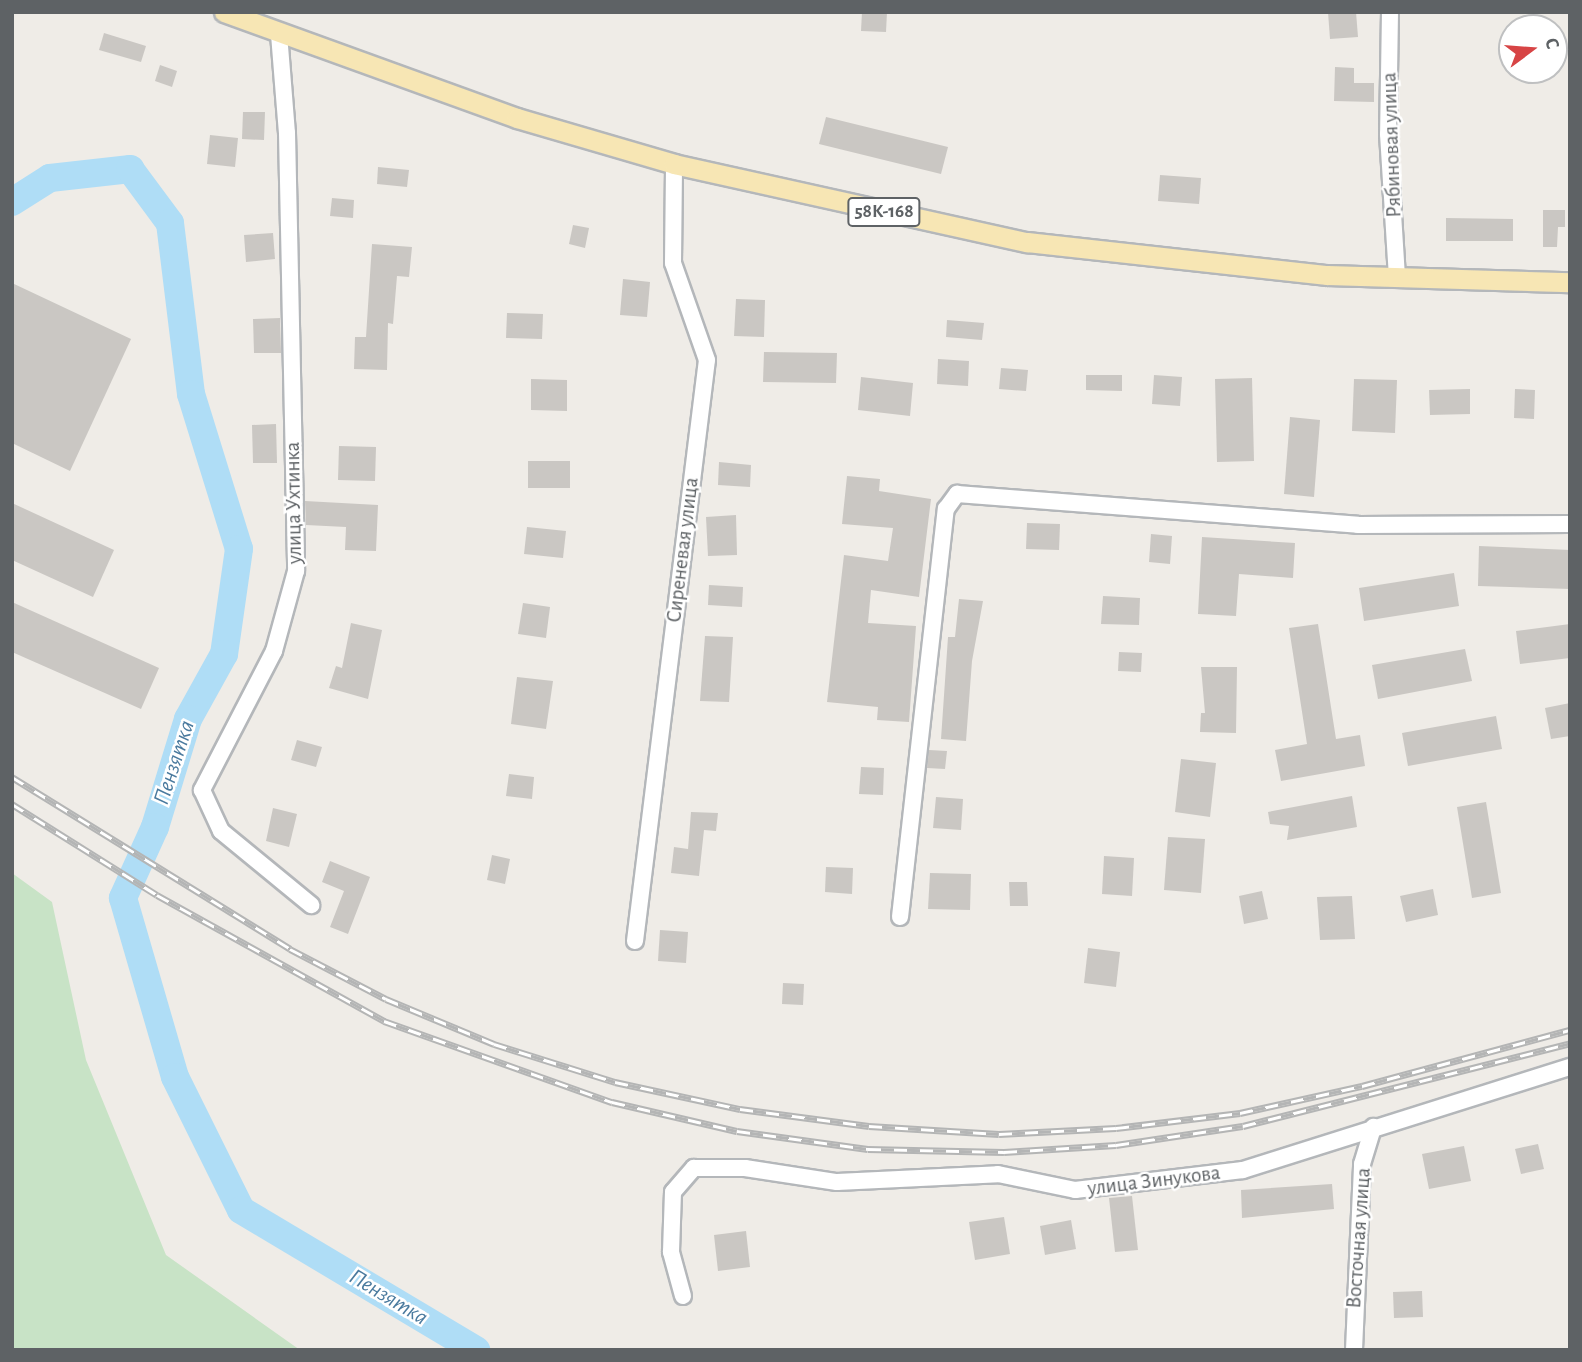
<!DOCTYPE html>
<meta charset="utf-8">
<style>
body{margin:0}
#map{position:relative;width:1582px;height:1362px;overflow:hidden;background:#efece7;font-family:"Alegreya Sans",sans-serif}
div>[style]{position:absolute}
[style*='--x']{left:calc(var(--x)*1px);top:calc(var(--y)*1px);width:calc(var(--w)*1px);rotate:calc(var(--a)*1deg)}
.green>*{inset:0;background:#c8e3c6}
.river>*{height:28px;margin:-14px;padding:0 14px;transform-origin:14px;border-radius:14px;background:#afddf6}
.building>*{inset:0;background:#cac7c3}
.roads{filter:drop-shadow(2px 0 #b4b7ba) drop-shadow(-2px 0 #b4b7ba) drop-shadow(0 2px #b4b7ba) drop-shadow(0 -2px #b4b7ba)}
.minor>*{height:16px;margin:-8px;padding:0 8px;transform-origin:8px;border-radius:8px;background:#fff}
.major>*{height:19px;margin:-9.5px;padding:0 9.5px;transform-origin:9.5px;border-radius:9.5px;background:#f7e6b4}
.rail>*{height:7px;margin-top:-3.5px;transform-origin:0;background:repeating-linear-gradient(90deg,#fff 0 13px,#b4b5b5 0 26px);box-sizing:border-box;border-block:2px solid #b4b5b5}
span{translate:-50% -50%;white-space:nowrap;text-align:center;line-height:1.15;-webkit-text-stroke:5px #fff;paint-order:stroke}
.shield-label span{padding:2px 5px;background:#fff;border:2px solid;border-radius:5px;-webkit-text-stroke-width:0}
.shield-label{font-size:19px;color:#5e6265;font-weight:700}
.street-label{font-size:21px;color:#5e6265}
.water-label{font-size:23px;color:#4a7a9e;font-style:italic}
.frame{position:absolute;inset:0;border:14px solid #5e6265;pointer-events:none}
.north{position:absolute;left:1498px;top:14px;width:70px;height:70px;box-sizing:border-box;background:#fff;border:2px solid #bfc0c1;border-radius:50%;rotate:74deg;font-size:19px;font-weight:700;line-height:28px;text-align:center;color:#5e6265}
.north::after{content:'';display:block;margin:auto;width:24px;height:32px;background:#d74445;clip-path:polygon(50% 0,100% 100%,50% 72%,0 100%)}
</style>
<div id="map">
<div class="green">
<div style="clip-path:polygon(12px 873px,52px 902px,86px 1060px,166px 1255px,300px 1350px,12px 1350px)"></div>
</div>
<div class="river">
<div style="--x:12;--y:202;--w:45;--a:-32.3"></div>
<div style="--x:50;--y:178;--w:81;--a:-6.4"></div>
<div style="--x:130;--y:169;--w:67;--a:53.5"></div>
<div style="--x:170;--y:223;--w:172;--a:83"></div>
<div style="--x:191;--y:394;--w:162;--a:72.8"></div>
<div style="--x:239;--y:549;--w:106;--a:98.1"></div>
<div style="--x:224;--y:654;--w:74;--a:119"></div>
<div style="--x:188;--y:719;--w:113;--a:107"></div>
<div style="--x:155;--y:827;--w:78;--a:114.3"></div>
<div style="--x:123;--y:898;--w:186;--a:73.8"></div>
<div style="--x:175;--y:1077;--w:148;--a:63.6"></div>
<div style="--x:241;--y:1210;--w:274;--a:30.8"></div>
</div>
<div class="building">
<div style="clip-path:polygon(862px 12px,887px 12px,886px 32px,861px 31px)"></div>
<div style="clip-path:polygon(1328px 12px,1356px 12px,1358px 37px,1330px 39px)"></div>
<div style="clip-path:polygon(104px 33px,146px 46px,141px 62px,99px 50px)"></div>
<div style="clip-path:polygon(160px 65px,177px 71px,172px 87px,155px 81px)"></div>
<div style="clip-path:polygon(1335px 67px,1354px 68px,1354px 83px,1374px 83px,1374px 102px,1334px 101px)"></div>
<div style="clip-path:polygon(243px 112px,265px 112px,264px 140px,242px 139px)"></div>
<div style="clip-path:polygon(826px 117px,948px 147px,941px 174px,819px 144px)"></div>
<div style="clip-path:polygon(210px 135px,238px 138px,235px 167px,207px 164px)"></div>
<div style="clip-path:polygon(378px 167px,409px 170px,407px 187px,377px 184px)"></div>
<div style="clip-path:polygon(1160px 175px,1201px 178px,1199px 204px,1158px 201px)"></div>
<div style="clip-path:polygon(332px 198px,354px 200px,353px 218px,330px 216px)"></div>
<div style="clip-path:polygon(1543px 210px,1565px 210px,1565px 227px,1558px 227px,1557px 247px,1543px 247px)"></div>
<div style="clip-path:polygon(1446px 218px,1513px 219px,1513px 241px,1446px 241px)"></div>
<div style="clip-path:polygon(573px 225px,589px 228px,585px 248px,569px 244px)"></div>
<div style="clip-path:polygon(273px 233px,275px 259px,246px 262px,244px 235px)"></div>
<div style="clip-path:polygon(372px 244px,412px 247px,409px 277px,397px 276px,393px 324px,388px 323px,387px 370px,354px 369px,355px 337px,366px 337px)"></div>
<div style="clip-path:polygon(623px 279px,650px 282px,647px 317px,620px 315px)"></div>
<div style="clip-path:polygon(12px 283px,131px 339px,70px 471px,12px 443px)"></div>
<div style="clip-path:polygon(736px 299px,765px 300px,764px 337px,734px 336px)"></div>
<div style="clip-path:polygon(507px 313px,543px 314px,542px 339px,506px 338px)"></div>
<div style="clip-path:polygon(280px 318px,281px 353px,254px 353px,253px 319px)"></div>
<div style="clip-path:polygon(947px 320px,984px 323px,982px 340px,946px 337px)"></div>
<div style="clip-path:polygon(764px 352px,837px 353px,836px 383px,763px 382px)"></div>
<div style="clip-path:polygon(938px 359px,969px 361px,968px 386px,937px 384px)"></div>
<div style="clip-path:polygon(1001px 368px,1028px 370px,1026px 391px,999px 389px)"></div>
<div style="clip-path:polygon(1086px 375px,1122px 375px,1122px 391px,1086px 390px)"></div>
<div style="clip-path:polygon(1154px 375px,1182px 377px,1180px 406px,1152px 404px)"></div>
<div style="clip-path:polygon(861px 377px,913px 383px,910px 416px,858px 410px)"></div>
<div style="clip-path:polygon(1252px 378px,1254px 461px,1217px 462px,1215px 379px)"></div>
<div style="clip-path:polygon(531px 379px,567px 380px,567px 411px,531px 410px)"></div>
<div style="clip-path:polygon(1354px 379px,1397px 380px,1395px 433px,1352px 431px)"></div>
<div style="clip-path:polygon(1470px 389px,1470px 414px,1430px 415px,1429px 390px)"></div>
<div style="clip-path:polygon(1515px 389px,1535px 390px,1534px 419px,1514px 418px)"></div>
<div style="clip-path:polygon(1290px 417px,1320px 420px,1314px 497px,1284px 494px)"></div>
<div style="clip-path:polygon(276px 424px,277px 463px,253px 463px,252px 425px)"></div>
<div style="clip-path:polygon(339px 446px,376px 447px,375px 481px,338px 480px)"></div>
<div style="clip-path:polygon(528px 461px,570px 461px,570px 488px,528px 488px)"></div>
<div style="clip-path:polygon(719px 462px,751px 465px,750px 487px,718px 485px)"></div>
<div style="clip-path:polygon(847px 476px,880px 479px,879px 491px,931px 499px,919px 597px,871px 590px,868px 623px,916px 626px,909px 722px,877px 720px,878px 707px,827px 702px,844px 555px,888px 561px,893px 528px,842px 524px)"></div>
<div style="clip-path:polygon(305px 501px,378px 505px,376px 551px,345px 550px,346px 527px,306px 525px)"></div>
<div style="clip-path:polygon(12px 503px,114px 550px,93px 597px,12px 560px)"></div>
<div style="clip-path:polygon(736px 515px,737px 555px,708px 556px,706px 517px)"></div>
<div style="clip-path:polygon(1027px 523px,1060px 524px,1059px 550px,1026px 549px)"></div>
<div style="clip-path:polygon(527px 527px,566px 531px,563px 558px,524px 554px)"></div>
<div style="clip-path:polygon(1151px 534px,1172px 536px,1170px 564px,1149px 562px)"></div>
<div style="clip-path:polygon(1202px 537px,1295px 543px,1293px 578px,1239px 574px,1236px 616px,1198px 614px)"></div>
<div style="clip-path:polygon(1479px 546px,1570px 550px,1570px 589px,1478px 586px)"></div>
<div style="clip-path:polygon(1454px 573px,1459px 606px,1364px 621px,1359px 588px)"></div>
<div style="clip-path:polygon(709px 585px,743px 587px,742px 607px,708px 605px)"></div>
<div style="clip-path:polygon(1103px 596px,1140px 598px,1139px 625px,1101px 624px)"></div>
<div style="clip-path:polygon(959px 599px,983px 601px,972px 661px,966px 741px,941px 739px,948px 637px,955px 637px)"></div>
<div style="clip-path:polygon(12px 602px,159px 668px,141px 709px,12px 652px)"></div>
<div style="clip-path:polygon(523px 603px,550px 607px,546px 638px,518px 634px)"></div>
<div style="clip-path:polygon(351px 623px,382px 630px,368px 699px,329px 688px,336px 666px,342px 668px)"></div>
<div style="clip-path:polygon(1318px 624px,1336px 739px,1360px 735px,1365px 766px,1281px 781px,1275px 750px,1307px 744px,1289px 628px)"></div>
<div style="clip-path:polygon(1570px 624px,1570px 658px,1520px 664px,1516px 631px)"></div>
<div style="clip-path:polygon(705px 636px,733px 637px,729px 702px,700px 701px)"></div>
<div style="clip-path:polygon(1465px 649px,1472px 681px,1378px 699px,1372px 665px)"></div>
<div style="clip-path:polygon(1119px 652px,1142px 653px,1141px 672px,1118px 671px)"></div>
<div style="clip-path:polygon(1201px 667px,1237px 667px,1236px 733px,1200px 732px,1201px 713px,1205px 713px)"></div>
<div style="clip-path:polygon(517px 677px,553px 681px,546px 729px,511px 724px)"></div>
<div style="clip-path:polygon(1570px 703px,1570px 736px,1551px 739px,1545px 708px)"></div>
<div style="clip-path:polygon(1496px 716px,1502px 749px,1408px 766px,1402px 733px)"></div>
<div style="clip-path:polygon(297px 740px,322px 747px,316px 767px,291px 760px)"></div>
<div style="clip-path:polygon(929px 750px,947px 751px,945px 769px,927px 768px)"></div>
<div style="clip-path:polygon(1181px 759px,1216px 763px,1210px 817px,1175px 812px)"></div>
<div style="clip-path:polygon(861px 767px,884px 768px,883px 795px,859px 794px)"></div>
<div style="clip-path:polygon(509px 774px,534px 777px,532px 799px,506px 796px)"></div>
<div style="clip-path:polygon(1352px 796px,1357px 827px,1287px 840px,1289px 826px,1270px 824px,1268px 812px)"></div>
<div style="clip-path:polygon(936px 797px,963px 799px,961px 830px,933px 828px)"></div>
<div style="clip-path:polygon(1486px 802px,1501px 893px,1472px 898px,1457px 807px)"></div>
<div style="clip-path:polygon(273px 808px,297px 814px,289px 847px,266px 841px)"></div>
<div style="clip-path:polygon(691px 812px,718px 813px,716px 831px,704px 830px,699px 876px,671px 873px,674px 847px,688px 849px)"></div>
<div style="clip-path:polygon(1168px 837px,1205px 839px,1201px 893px,1164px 890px)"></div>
<div style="clip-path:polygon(492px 855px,510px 859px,505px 884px,487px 880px)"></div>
<div style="clip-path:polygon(1104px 856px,1134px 858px,1132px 896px,1102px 894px)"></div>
<div style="clip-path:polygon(330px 861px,370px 877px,348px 934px,330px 927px,344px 891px,322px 882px)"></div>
<div style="clip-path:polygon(826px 867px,853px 868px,852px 894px,825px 892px)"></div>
<div style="clip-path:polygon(930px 873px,971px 874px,970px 910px,928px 909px)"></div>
<div style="clip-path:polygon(1009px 882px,1027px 882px,1028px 906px,1010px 906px)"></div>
<div style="clip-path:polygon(1433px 889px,1438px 915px,1406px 922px,1400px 896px)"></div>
<div style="clip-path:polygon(1262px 891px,1268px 919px,1244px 924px,1239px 896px)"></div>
<div style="clip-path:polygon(1352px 896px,1355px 939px,1320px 940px,1317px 897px)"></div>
<div style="clip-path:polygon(660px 930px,688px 932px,686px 963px,658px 961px)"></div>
<div style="clip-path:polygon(1088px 948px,1120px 952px,1116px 987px,1084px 983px)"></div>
<div style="clip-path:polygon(783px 983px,804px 984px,803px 1005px,782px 1004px)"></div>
<div style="clip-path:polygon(1538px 1144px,1544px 1169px,1521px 1174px,1515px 1149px)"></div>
<div style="clip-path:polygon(1464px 1146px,1471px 1181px,1429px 1189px,1422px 1154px)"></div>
<div style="clip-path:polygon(1332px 1184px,1334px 1209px,1242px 1218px,1241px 1190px)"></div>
<div style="clip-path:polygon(1132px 1196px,1138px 1250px,1115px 1252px,1109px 1198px)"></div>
<div style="clip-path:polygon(1004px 1217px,1010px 1254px,975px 1260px,969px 1222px)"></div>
<div style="clip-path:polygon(1071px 1220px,1076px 1249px,1045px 1255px,1040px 1226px)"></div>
<div style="clip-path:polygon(746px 1231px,750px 1267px,718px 1271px,714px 1235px)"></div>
<div style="clip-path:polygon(1422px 1291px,1423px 1317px,1394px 1318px,1393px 1292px)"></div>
</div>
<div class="roads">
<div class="minor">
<div style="--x:1390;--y:12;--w:122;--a:90.9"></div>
<div style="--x:1388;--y:134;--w:144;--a:86.4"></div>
<div style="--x:279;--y:34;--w:99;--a:85.4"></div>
<div style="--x:287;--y:133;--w:438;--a:88.8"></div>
<div style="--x:296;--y:571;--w:83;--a:105.4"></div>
<div style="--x:274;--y:651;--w:157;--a:117.4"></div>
<div style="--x:202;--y:790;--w:45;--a:65.1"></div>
<div style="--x:221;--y:831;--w:117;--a:39.4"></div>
<div style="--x:900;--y:917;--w:411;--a:-83.6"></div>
<div style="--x:946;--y:509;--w:19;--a:-54"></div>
<div style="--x:957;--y:494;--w:402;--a:4.4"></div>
<div style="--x:1358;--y:525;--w:212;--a:-0.3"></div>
<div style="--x:635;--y:941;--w:585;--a:-82.94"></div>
<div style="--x:707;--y:360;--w:103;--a:-109.3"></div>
<div style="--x:673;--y:263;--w:99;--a:-89.4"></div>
<div style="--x:683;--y:1296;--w:46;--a:-105.3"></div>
<div style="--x:671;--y:1252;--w:60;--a:-88.1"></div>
<div style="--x:673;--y:1192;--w:32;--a:-49"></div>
<div style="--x:694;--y:1168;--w:51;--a:0"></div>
<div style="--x:745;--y:1168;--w:93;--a:8.7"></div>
<div style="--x:837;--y:1182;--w:161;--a:-2.8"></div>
<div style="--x:998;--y:1174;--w:79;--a:11.7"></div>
<div style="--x:1075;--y:1190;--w:169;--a:-6.8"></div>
<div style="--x:1243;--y:1170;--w:343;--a:-17.5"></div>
<div style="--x:1354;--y:1350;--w:186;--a:-87.5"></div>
<div style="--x:1362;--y:1164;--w:39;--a:-73"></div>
</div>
<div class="major">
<div style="--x:224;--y:12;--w:312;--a:19.9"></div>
<div style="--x:517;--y:118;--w:164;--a:16.3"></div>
<div style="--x:674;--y:164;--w:362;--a:12.5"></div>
<div style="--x:1027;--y:242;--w:302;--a:6.3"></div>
<div style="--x:1327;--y:275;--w:243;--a:1.7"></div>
</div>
</div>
<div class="rail">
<div style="--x:12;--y:777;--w:327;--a:31.7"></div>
<div style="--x:290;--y:949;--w:108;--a:27.5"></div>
<div style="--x:386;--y:999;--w:117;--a:22.6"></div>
<div style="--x:494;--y:1044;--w:127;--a:17.4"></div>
<div style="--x:615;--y:1082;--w:128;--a:12.2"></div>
<div style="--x:740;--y:1109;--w:130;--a:7.5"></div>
<div style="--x:869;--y:1126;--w:130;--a:3.5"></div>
<div style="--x:999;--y:1134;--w:117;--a:-2.9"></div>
<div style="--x:1116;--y:1128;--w:125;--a:-6.9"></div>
<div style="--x:1240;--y:1113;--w:125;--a:-12.5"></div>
<div style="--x:1362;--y:1086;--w:215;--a:-15.1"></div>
<div style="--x:12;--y:804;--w:171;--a:32.1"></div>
<div style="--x:157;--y:895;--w:260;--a:29"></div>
<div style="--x:384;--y:1021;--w:242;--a:19.6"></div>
<div style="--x:612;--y:1102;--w:128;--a:13.1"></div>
<div style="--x:737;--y:1131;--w:132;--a:7.8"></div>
<div style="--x:868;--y:1149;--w:136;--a:1.3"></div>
<div style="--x:1004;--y:1152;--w:112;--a:-3.6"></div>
<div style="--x:1116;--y:1145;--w:128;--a:-8.5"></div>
<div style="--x:1243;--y:1126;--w:337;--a:-14.2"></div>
</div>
<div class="shield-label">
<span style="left:884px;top:212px">58К-168</span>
</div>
<div class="street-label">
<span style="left:1392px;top:145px;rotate:-92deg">Рябиновая улица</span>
<span style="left:294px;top:503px;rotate:-91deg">улица Ухтинка</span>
<span style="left:683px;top:550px;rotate:-83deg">Сиреневая улица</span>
<span style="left:1154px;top:1181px;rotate:-7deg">улица Зинукова</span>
<span style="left:1359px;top:1238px;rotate:-86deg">Восточная улица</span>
</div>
<div class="water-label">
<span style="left:175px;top:763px;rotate:-72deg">Пензятка</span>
<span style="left:388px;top:1298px;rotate:31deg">Пензятка</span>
</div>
<div class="frame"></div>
<div class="north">С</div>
</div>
